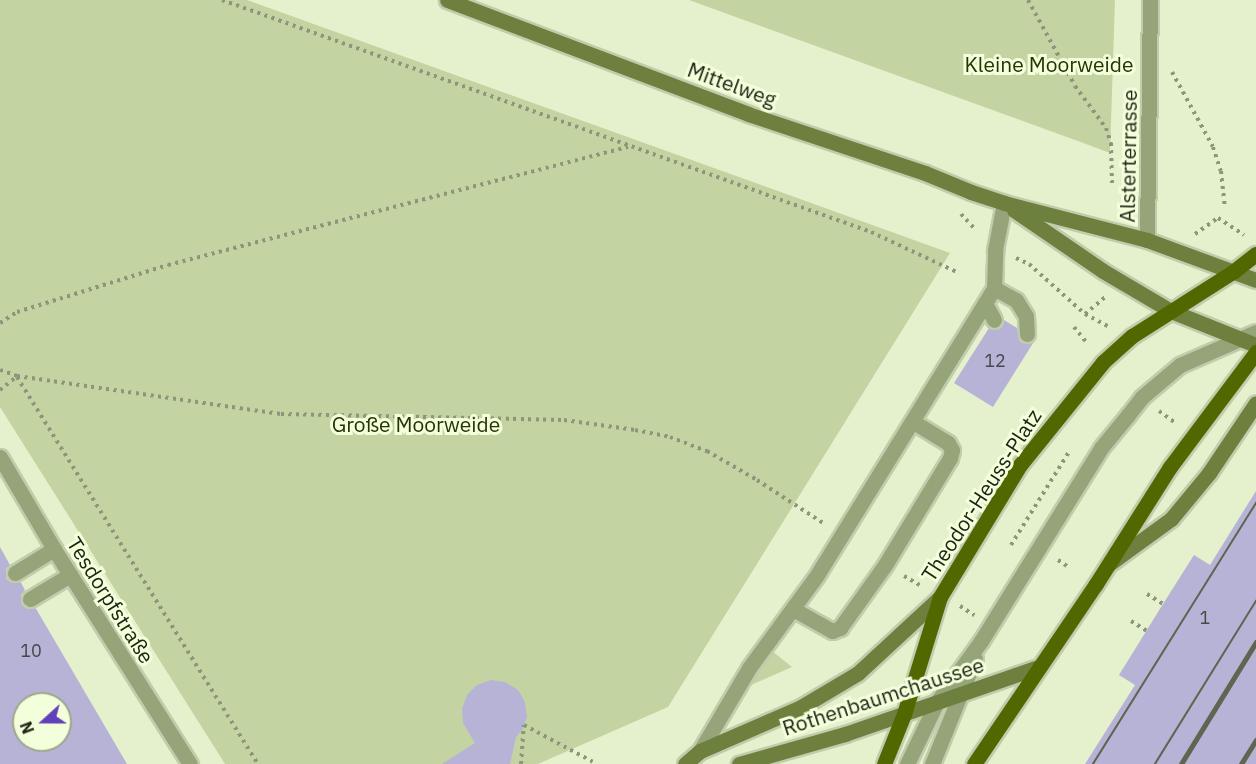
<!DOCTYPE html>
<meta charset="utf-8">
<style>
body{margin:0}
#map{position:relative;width:1256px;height:764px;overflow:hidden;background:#e5f1cd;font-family:"IBM Plex Sans",sans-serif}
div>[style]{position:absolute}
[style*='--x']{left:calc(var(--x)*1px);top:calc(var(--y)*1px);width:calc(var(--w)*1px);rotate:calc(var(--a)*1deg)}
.green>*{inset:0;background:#c3d3a1}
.building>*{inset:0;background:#b7b3d6}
.path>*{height:4px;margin-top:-2px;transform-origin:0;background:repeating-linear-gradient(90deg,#8d957b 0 3px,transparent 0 7.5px)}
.roads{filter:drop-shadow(2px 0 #c2ccac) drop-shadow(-2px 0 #c2ccac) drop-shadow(0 2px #c2ccac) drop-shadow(0 -2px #c2ccac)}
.lane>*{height:15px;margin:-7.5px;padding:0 7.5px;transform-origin:7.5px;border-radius:7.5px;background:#96a479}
.street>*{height:15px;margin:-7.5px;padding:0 7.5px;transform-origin:7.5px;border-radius:7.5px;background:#96a479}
.secondary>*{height:15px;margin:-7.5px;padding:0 7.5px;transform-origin:7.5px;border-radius:7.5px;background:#6d803e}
.primary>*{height:15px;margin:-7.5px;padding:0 7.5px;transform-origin:7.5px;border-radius:7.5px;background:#516700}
.tram>*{height:1.5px;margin:-0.75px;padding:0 0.75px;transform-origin:0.75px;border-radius:0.75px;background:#5e6550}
.rail>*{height:4.5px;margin:-2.25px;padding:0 2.25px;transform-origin:2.25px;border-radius:2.25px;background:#5e6550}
span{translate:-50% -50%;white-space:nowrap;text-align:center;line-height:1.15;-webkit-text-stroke:6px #f2ffda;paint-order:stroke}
.number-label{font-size:18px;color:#464847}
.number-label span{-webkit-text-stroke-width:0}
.park-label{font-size:21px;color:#283207}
.street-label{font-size:21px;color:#202417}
.north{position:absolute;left:12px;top:692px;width:60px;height:60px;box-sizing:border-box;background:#f2ffda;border:2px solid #9ea78c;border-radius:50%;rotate:249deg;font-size:16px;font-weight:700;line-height:24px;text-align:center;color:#202417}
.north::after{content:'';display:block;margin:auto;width:21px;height:27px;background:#6141b9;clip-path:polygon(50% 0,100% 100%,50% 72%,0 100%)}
</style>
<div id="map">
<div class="green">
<div style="clip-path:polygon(0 0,247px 0,950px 253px,668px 707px,538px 764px,225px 764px,0 407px)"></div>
<div style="clip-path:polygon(689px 0,1115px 0,1110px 153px,1086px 144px)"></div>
<div style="clip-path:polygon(772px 651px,792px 667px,749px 686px)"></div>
</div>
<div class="building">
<div style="clip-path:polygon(1004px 320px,1017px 328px,1022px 342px,1028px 344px,1035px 340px,993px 407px,954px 383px,989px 328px,999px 328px)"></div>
<div style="clip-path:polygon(1256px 491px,1256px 764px,1085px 764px,1135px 685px,1119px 675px,1163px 604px,1194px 555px,1210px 565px)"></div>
<div style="clip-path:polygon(evenodd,0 547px,10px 565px,6px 569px,6px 578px,11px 582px,20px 581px,25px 590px,21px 595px,21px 603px,26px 608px,35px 607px,127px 764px,0 764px,0 547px,24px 704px,60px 704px,60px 740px,24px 740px,24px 704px)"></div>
<div style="clip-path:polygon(491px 680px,505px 682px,518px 690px,525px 702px,527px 717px,522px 730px,516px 737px,510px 764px,442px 764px,475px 743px,463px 723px,462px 709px,467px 695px,477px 685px)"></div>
</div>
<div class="path">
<div style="--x:222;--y:0;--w:689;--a:19.67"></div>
<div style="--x:871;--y:232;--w:97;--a:25"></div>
<div style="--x:1028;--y:0;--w:98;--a:61.3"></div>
<div style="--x:1075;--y:86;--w:52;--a:53.6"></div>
<div style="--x:1106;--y:128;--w:16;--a:72"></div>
<div style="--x:1111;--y:143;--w:40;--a:88.6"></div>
<div style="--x:1172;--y:72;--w:85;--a:61.3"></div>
<div style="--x:1213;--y:147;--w:25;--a:72"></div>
<div style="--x:1221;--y:171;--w:36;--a:84"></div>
<div style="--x:961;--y:214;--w:22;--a:47"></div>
<div style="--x:1195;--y:234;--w:28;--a:-35"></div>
<div style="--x:1218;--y:218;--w:31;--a:33"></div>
<div style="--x:1016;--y:258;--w:14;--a:25"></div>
<div style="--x:1029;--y:264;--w:75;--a:41.8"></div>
<div style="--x:1085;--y:314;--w:26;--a:28"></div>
<div style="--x:1085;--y:314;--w:26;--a:-40"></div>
<div style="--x:0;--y:323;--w:20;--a:-33"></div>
<div style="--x:17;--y:312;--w:158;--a:-17.3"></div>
<div style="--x:168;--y:265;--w:475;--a:-14.4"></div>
<div style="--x:1074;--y:327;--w:22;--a:51"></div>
<div style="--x:0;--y:370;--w:18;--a:19"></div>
<div style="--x:17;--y:376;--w:267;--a:8.2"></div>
<div style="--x:281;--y:414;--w:283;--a:1.2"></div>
<div style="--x:564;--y:420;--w:72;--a:8"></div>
<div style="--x:635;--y:430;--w:36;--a:11"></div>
<div style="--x:670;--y:437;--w:40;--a:21"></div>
<div style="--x:707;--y:451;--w:58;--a:30.1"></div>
<div style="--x:757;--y:480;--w:79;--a:33.1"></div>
<div style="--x:17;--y:377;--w:456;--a:58.1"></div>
<div style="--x:0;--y:390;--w:21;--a:-39"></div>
<div style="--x:1159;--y:411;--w:22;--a:36"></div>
<div style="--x:1011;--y:545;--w:110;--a:-58.1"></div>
<div style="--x:1058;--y:560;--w:11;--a:34"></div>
<div style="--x:904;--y:576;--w:20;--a:30"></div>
<div style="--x:1147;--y:594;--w:19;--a:32"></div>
<div style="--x:960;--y:606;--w:17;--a:33"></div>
<div style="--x:1131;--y:621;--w:19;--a:32"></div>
<div style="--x:521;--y:764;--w:39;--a:-86"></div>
<div style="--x:524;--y:725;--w:78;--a:28.2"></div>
</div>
<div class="roads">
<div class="lane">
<div style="--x:994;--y:288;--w:25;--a:29"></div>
<div style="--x:1016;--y:300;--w:19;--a:58"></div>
<div style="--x:1026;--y:316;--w:18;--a:87"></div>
<div style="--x:985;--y:303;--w:19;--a:62"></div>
<div style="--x:15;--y:573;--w:46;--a:-31.6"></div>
<div style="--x:30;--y:599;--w:47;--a:-31"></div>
<div style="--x:793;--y:609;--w:45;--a:29.4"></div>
<div style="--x:832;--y:631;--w:9;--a:-21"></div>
<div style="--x:840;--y:628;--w:77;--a:-54.5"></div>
<div style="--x:885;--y:565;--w:125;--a:-58.7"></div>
<div style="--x:950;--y:458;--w:8;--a:-76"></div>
<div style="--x:952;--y:450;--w:8;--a:-120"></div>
<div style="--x:948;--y:443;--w:42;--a:-148.6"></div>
<div style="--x:700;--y:751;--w:96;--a:-59.4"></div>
<div style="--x:749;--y:668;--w:115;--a:-53.8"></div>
<div style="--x:817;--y:575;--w:337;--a:-58.3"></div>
<div style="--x:994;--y:288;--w:38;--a:-88"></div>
<div style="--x:995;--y:250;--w:48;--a:-79.2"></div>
<div style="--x:907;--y:764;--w:69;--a:-64.2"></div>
<div style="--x:937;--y:702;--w:75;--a:-54.2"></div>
<div style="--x:981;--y:641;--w:227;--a:-58.1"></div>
<div style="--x:1101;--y:448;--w:43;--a:-50.7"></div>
<div style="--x:1128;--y:415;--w:23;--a:-52"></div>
<div style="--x:1142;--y:397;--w:50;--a:-40.1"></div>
<div style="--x:1180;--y:365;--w:83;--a:-23.5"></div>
<div style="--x:932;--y:764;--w:114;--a:-67.9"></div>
</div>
<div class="street">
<div style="--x:1147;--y:240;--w:240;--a:-89.3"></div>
<div style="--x:0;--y:457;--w:107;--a:59.6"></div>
<div style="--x:54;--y:549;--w:254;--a:57.7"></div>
</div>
<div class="secondary">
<div style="--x:447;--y:0;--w:322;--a:20.7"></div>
<div style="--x:748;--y:114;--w:187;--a:18.4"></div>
<div style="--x:925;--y:173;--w:50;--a:22.4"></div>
<div style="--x:971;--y:192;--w:35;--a:18"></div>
<div style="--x:1004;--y:203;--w:148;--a:14.5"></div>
<div style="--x:1147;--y:240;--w:116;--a:20.2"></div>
<div style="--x:1014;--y:210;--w:108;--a:34.4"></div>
<div style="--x:1103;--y:271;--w:79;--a:30.5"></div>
<div style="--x:1171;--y:311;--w:92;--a:21.8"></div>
<div style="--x:1109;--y:564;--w:77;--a:-36"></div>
<div style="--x:1171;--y:519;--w:60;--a:-50.4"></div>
<div style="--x:1209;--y:473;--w:84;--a:-56.1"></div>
<div style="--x:685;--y:764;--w:20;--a:-41"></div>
<div style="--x:700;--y:751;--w:110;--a:-23.5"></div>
<div style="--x:801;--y:707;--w:66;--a:-30.8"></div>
<div style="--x:858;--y:673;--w:112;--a:-42.8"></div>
<div style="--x:739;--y:764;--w:110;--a:-15.8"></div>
<div style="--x:845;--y:734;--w:205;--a:-19.1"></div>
</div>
<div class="primary">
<div style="--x:884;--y:764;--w:54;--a:-68.2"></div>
<div style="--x:904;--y:714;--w:122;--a:-72.9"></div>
<div style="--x:940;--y:597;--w:154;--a:-58.8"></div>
<div style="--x:1020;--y:465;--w:132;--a:-51.1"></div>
<div style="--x:1103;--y:362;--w:39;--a:-42"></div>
<div style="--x:1132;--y:336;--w:121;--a:-32.5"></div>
<div style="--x:1234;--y:271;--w:28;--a:-38"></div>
<div style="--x:974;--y:764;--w:217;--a:-55.9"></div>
<div style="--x:1096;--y:584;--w:138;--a:-57.7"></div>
<div style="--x:1170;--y:467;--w:144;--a:-53.2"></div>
</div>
</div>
<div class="tram">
<div style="--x:1093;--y:764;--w:308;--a:-58"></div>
<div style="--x:1155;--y:764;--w:192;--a:-58.2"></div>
</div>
<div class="rail">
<div style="--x:1181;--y:764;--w:143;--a:-58.4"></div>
<div style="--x:1241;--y:764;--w:28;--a:-58"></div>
</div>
<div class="number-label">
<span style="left:995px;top:361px">12</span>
<span style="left:1205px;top:618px">1</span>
<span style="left:31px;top:651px">10</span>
</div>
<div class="park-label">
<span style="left:1049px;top:64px">Kleine Moorweide</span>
<span style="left:416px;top:424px">Große Moorweide</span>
</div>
<div class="street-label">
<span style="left:732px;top:84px;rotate:20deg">Mittelweg</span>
<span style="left:1128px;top:156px;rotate:-89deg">Alsterterrasse</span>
<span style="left:981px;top:495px;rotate:-57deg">Theodor-Heuss-Platz</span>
<span style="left:111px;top:600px;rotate:58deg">Tesdorpfstraße</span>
<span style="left:883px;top:696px;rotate:-18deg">Rothenbaumchaussee</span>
</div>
<div class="north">N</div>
</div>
